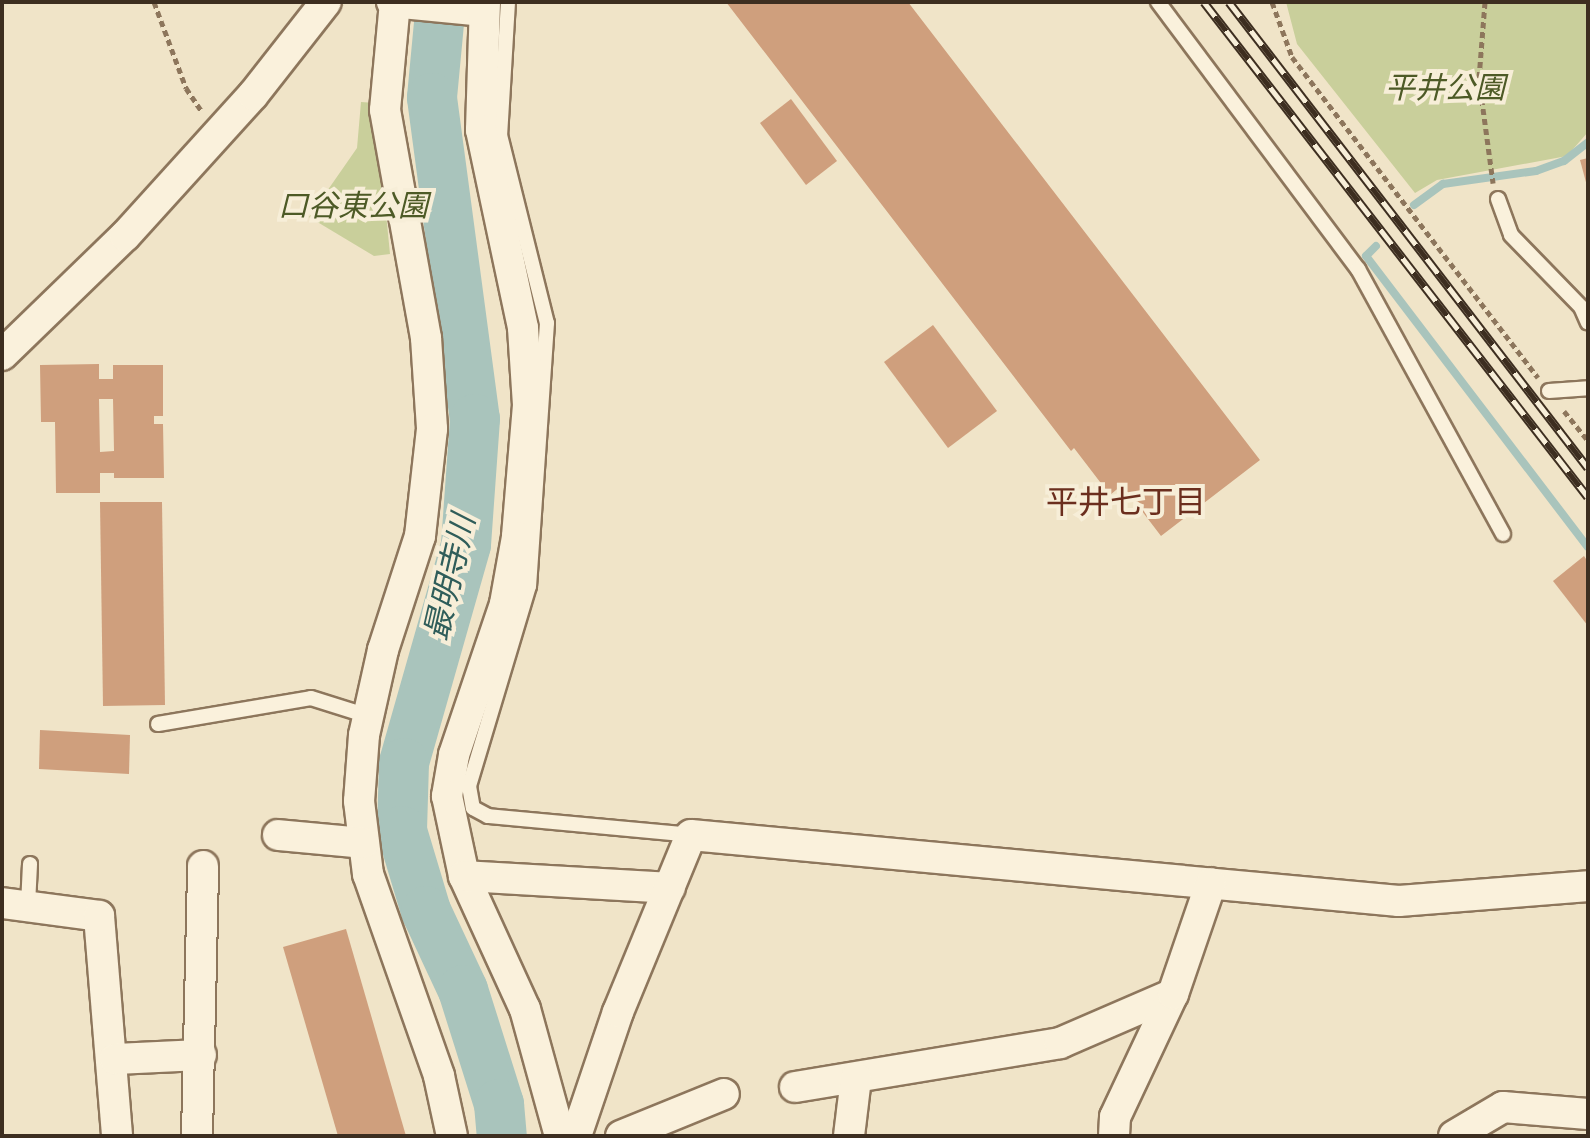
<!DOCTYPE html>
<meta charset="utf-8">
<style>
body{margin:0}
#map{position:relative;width:1590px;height:1138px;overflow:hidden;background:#f0e4c8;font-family:Spectral,"Noto Sans JP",serif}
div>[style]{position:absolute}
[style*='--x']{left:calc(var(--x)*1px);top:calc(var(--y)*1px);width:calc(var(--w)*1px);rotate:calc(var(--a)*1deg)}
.green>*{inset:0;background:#c9cf9b}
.stream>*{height:8px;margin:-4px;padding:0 4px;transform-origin:4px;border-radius:4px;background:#a9c4bc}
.river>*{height:50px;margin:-25px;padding:0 25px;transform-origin:25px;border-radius:25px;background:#a9c4bc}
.building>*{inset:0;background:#cf9f7d}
.path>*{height:5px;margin-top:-2.5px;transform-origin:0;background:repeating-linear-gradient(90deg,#8d765c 0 6px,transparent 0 10px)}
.roads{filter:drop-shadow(2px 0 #8d765c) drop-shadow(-2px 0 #8d765c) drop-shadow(0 2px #8d765c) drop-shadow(0 -2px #8d765c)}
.service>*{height:14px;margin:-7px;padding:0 7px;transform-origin:7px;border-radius:7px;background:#faf1dc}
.minor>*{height:30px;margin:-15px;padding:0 15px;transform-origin:15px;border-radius:15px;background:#faf1dc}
.rail>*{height:9px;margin-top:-4.5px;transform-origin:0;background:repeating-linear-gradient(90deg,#f7eed8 0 18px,#3d2e20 0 36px);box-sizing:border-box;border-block:2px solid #3d2e20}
span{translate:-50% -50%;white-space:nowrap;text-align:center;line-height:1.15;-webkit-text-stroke:8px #f7eed8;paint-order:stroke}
.park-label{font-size:30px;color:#4d5a26;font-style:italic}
.neighbourhood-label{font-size:32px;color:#6b2e1e}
.water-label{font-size:32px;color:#2f5d5a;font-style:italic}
.frame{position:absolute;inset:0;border:4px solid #3d2e20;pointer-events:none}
</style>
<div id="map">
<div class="green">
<div style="clip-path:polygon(1286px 2px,1588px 2px,1588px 132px,1567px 156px,1437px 180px,1415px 193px,1297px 44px)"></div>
<div style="clip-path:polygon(361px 102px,375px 103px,390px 254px,374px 256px,309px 217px,357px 148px)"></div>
</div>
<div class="stream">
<div style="--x:1414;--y:205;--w:36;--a:-36"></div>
<div style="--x:1443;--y:184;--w:94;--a:-8"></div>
<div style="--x:1536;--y:171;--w:30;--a:-20"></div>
<div style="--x:1564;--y:161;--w:31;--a:-38"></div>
<div style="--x:1376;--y:246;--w:14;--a:135"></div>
<div style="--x:1366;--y:256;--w:366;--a:52.7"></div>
</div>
<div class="river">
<div style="--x:441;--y:2;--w:96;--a:95.4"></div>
<div style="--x:432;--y:98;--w:324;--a:82.4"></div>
<div style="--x:475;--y:419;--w:126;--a:94.1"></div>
<div style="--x:466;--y:545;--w:227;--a:105.9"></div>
<div style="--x:404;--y:763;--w:68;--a:91.7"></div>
<div style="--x:402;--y:831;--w:84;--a:73.3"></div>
<div style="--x:426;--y:911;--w:87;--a:64.9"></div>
<div style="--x:463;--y:990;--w:120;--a:72.5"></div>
<div style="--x:499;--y:1104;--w:32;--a:85"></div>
</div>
<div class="building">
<div style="clip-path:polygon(726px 2px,908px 2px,1260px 460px,1161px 536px,1122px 485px,1110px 495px,1074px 448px,1071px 451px)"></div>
<div style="clip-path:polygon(791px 99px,837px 161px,806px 185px,760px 123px)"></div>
<div style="clip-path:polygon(1588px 158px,1588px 186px,1587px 186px,1580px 160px)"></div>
<div style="clip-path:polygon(933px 325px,997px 411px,948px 448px,884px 362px)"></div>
<div style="clip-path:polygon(evenodd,99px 364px,99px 379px,113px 379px,113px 365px,163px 365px,163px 416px,154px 416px,154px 424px,163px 424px,164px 478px,114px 478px,114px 473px,100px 473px,100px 493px,56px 493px,55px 422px,41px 422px,40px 365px,99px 364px,99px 399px,113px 399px,114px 451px,100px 452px,99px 399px)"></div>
<div style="clip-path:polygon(100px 502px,162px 502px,165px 705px,103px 706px)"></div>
<div style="clip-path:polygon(1584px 556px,1588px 562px,1588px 626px,1553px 581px)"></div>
<div style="clip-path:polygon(40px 730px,130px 735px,129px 774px,39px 769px)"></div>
<div style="clip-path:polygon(346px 929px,406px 1136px,338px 1136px,283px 947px)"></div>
</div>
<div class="path">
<div style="--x:154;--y:2;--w:92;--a:69.6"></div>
<div style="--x:186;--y:88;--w:27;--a:56"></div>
<div style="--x:1272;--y:2;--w:59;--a:70"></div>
<div style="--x:1292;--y:57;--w:404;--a:52.5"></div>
<div style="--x:1485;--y:2;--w:77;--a:94.5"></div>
<div style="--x:1479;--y:79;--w:105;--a:82.3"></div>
<div style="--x:1564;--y:411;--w:38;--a:51"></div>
</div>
<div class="roads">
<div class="service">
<div style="--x:508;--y:2;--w:133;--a:93.4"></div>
<div style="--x:500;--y:135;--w:194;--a:76"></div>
<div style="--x:547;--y:323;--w:264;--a:93.9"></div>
<div style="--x:529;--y:586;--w:209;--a:106.7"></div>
<div style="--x:469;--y:786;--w:22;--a:80"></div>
<div style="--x:473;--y:808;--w:17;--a:28"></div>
<div style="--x:488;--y:816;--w:204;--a:5.3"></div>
<div style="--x:1158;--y:2;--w:334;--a:53.2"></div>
<div style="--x:1358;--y:269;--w:302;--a:61.3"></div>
<div style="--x:1498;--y:199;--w:38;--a:70"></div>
<div style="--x:1511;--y:235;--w:100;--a:45.8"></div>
<div style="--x:1581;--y:307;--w:17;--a:66"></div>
<div style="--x:1549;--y:391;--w:39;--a:-4"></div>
<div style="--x:158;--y:724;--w:155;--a:-9.6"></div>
<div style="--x:311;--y:698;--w:60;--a:17.5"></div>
<div style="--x:28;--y:905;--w:41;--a:-87.2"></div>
</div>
<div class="minor">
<div style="--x:392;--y:2;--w:90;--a:5.7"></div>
<div style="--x:395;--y:2;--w:108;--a:95.3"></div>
<div style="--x:385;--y:110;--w:232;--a:79.8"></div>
<div style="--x:426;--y:338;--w:91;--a:86.2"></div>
<div style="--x:432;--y:429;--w:108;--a:96.4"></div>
<div style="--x:420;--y:536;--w:120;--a:108"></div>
<div style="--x:383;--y:650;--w:87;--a:102.6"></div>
<div style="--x:364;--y:735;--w:66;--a:94.3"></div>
<div style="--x:359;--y:801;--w:74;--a:83"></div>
<div style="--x:368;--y:874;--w:214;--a:70.6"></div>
<div style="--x:439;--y:1076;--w:61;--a:77.8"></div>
<div style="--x:485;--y:2;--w:128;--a:91.8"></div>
<div style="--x:481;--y:130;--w:202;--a:78"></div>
<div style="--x:523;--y:328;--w:77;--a:86.3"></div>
<div style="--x:528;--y:405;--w:132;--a:94.8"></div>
<div style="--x:517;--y:537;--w:68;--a:100.2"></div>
<div style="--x:505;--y:604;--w:159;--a:108.7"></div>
<div style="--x:454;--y:755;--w:42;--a:99.7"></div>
<div style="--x:447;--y:796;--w:82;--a:78"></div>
<div style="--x:464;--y:876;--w:146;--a:65.4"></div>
<div style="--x:525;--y:1009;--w:132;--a:74.6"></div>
<div style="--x:2;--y:355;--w:171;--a:-44.1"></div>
<div style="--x:125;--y:236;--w:190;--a:-47.8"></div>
<div style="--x:253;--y:95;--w:118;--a:-51.9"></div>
<div style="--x:278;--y:835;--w:86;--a:5.3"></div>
<div style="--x:464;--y:876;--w:206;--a:3.3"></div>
<div style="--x:2;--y:903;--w:98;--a:7.6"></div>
<div style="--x:99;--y:916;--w:221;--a:85.3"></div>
<div style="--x:115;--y:1059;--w:86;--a:-2.7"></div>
<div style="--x:795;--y:1087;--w:269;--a:-9.4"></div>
<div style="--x:1060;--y:1043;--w:123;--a:-23.4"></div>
<div style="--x:197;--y:1136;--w:270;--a:-88.7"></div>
<div style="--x:576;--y:1136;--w:131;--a:-71.3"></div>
<div style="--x:618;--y:1012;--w:191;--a:-67.6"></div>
<div style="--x:691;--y:835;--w:711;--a:5.33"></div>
<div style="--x:1399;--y:901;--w:190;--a:-4.5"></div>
<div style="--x:621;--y:1136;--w:111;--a:-22.2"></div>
<div style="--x:849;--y:1136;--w:58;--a:-83.1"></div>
<div style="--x:1114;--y:1136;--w:19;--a:-87"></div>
<div style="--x:1115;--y:1117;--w:136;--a:-64.8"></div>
<div style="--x:1173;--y:994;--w:117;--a:-71.1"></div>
<div style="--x:1454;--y:1136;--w:57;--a:-30.6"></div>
<div style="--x:1503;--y:1107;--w:85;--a:4.7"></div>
</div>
</div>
<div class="rail">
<div style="--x:1204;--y:2;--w:626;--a:52.2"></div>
<div style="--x:1229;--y:2;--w:588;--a:52.39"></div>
</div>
<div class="park-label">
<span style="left:1445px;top:89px">平井公園</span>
<span style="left:353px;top:207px">口谷東公園</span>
</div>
<div class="neighbourhood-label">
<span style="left:1126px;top:504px">平井七丁目</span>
</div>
<div class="water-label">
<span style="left:452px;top:578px;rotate:-77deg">最明寺川</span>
</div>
<div class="frame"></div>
</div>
